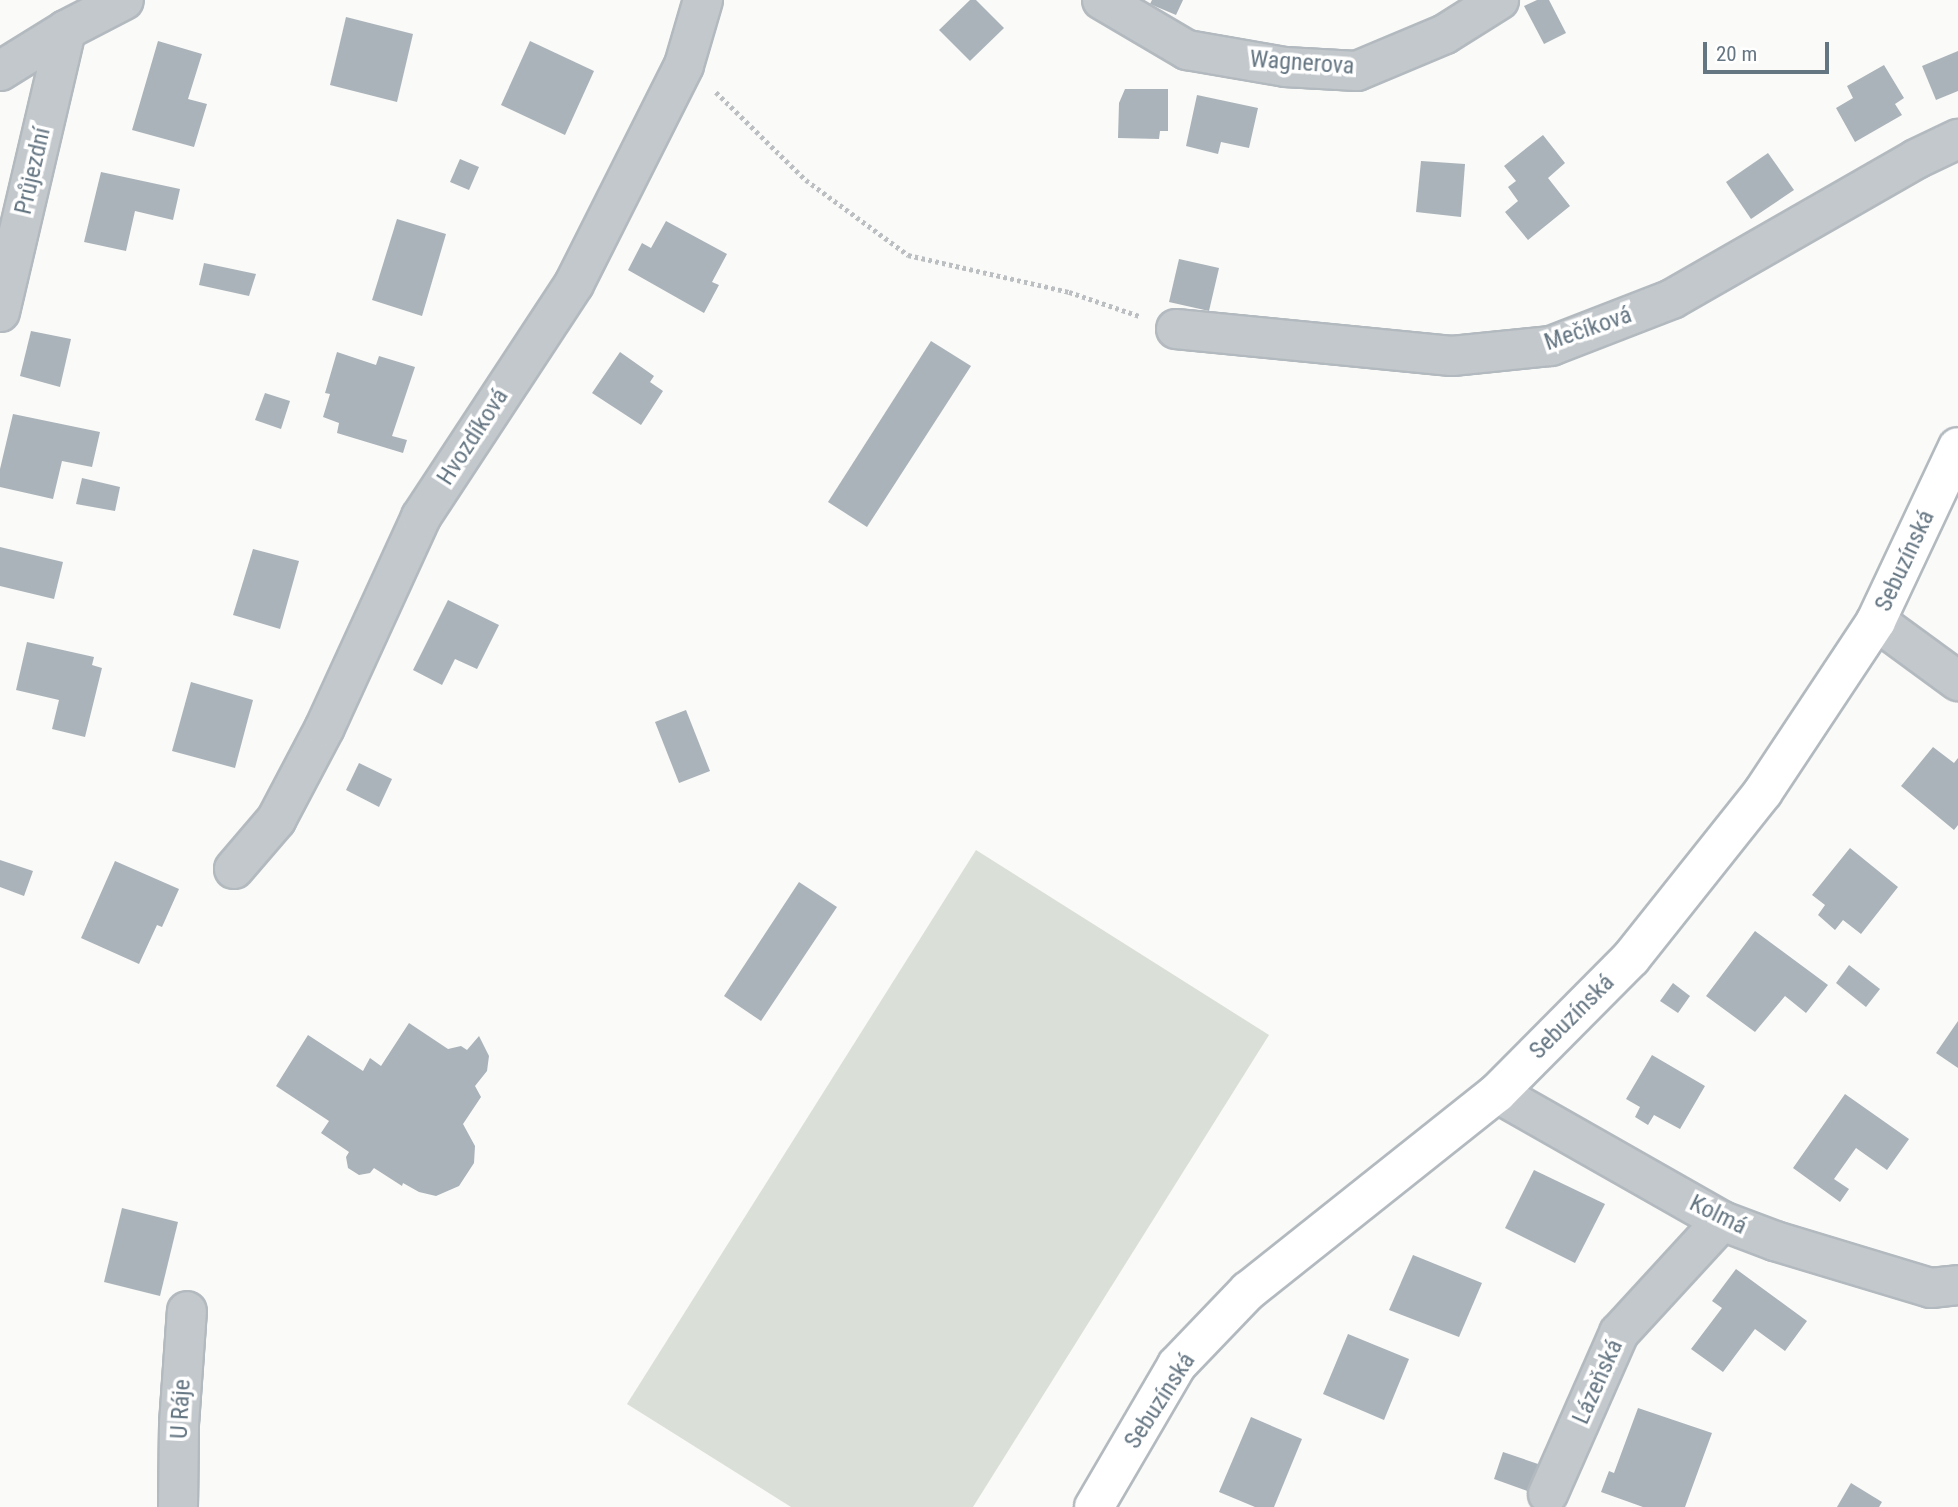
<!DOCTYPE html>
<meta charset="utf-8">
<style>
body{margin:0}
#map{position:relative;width:1958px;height:1507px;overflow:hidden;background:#fafaf8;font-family:"Roboto Condensed",sans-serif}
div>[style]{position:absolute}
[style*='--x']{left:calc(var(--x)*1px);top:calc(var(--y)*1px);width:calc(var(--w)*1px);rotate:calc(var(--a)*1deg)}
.green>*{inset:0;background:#dadfd7}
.building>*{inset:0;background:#aab3b9}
.path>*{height:4.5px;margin-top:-2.25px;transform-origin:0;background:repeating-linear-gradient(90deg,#bbbfc2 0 3.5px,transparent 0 7px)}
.roads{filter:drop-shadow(2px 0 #b3babf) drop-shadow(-2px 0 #b3babf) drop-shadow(0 2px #b3babf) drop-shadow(0 -2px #b3babf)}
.minor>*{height:38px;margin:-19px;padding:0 19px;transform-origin:19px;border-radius:19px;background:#c3c8cc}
.secondary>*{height:38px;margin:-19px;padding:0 19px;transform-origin:19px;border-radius:19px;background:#fff}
span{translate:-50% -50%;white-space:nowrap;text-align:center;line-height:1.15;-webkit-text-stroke:7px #fff;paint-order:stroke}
.street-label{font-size:24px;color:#657683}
.scale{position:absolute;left:1703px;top:42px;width:126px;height:32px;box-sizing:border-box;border:4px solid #657683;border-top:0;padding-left:9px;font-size:21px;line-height:24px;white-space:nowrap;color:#657683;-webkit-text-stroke:5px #fff;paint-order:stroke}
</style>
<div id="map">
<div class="green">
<div style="clip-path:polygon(976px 850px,1269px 1035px,973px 1507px,791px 1507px,627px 1404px)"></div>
</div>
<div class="building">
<div style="clip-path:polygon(970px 0,976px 0,1004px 28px,970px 61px,939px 30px)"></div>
<div style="clip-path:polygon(1152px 0,1183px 0,1176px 15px,1150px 4px)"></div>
<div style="clip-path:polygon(1537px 0,1549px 0,1566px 33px,1544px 44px,1524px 6px)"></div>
<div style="clip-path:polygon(346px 17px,413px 34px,397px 102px,330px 85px)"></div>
<div style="clip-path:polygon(158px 41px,202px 54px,188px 99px,207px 104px,194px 147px,132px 130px)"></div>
<div style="clip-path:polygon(530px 41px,594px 71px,565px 135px,501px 105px)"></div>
<div style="clip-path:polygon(1958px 51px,1958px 91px,1936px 100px,1922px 66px)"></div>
<div style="clip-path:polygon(1884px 65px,1904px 98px,1895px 104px,1902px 115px,1855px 142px,1836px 108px,1853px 98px,1847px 86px)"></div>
<div style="clip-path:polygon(1125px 89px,1168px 89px,1168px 131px,1160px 131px,1159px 139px,1118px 138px,1119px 103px)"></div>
<div style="clip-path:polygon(1197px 95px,1258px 108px,1249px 148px,1221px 142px,1218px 154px,1186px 146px)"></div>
<div style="clip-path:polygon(1543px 135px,1565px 163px,1548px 178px,1570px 206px,1528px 240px,1505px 212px,1518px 201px,1508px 187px,1516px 181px,1504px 166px)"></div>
<div style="clip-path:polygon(1768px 153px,1794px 190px,1751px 219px,1726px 182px)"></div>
<div style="clip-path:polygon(460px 159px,479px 167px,469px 190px,450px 182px)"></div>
<div style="clip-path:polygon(1421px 161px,1465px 164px,1461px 217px,1416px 212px)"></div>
<div style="clip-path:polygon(101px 172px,180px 189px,173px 220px,135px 211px,126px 251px,84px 242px)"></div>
<div style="clip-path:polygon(397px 219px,446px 234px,422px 316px,372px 300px)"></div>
<div style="clip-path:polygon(666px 221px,727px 254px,712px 282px,719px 285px,704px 313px,628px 270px,642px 243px,651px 248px)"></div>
<div style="clip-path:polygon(1179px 259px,1219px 268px,1209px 311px,1169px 302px)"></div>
<div style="clip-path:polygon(204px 263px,256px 274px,249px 296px,199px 285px)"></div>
<div style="clip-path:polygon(31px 331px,71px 339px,60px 387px,20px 376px)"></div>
<div style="clip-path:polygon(931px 341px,971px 366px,867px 527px,828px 502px)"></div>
<div style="clip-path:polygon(337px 352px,376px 365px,379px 356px,415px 367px,392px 436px,407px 440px,403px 453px,337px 433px,339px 423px,323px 417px,330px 394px,325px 393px)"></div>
<div style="clip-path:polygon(620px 352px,654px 376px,650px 382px,663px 391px,641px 425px,592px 393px)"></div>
<div style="clip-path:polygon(265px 393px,290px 401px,281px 429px,255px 420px)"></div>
<div style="clip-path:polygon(13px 414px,100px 432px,92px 467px,62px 461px,53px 499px,0 487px,0 469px)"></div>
<div style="clip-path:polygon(82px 478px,120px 487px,115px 511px,76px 504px)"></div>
<div style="clip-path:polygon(0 547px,63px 562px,54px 599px,0 586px)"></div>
<div style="clip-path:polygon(253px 549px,299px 561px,280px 629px,233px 615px)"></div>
<div style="clip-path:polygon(448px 600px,499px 625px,477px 669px,455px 659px,442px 685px,413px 670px)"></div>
<div style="clip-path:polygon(27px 642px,94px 657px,92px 665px,102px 668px,85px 737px,52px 729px,59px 700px,16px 690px)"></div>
<div style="clip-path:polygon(191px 682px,253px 700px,235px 768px,172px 751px)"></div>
<div style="clip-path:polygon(686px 710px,710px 771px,679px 783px,655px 722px)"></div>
<div style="clip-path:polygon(1933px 747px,1954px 763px,1958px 758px,1958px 825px,1954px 830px,1901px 786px)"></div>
<div style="clip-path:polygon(359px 763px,392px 779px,379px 807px,346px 790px)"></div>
<div style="clip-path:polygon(1850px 848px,1898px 887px,1861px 934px,1843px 920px,1835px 930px,1818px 915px,1825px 905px,1812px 895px)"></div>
<div style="clip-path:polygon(0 860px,33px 871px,24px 896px,0 887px)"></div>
<div style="clip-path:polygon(115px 861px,179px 889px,162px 927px,157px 925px,139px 964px,81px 938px)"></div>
<div style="clip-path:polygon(799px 882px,837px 907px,761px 1021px,724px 996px)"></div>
<div style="clip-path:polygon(1755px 931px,1828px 985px,1806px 1013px,1785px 996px,1755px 1032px,1706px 996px)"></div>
<div style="clip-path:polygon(1849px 965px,1880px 989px,1866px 1007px,1836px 983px)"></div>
<div style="clip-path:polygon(1673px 983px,1690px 996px,1678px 1013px,1660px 1001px)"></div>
<div style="clip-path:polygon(1958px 1021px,1958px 1068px,1936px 1053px)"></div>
<div style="clip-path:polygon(409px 1023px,448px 1049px,461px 1046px,467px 1050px,479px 1036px,489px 1056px,487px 1071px,475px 1086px,481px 1097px,463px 1124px,475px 1146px,474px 1163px,459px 1186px,436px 1196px,419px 1192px,403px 1183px,402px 1186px,374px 1168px,370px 1173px,359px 1175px,348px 1168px,346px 1157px,349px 1152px,321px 1133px,329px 1121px,276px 1086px,308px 1035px,363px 1071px,370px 1058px,381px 1066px)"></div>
<div style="clip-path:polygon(1652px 1055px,1705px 1086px,1680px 1129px,1654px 1115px,1648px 1125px,1635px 1117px,1640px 1107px,1626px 1099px)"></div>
<div style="clip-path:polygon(1845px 1094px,1909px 1139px,1887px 1170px,1856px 1148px,1834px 1179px,1849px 1189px,1840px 1202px,1793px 1168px)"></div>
<div style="clip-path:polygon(1534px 1170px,1605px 1204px,1575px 1263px,1505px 1228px)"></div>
<div style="clip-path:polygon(122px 1208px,178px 1222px,160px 1296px,104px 1282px)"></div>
<div style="clip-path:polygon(1413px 1255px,1482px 1283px,1459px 1337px,1389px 1310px)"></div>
<div style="clip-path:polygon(1736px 1269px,1807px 1321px,1785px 1351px,1755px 1329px,1723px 1372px,1691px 1349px,1722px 1308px,1712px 1301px)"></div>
<div style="clip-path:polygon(1348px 1334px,1409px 1359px,1384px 1420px,1323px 1394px)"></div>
<div style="clip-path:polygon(1638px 1408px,1712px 1433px,1685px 1507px,1643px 1507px,1601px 1492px,1609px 1471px,1614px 1473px)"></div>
<div style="clip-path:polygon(1251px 1417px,1302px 1439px,1274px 1507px,1255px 1507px,1219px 1492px)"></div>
<div style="clip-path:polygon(1503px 1452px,1541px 1465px,1533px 1493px,1494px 1479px)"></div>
<div style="clip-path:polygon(1851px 1483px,1882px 1502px,1879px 1507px,1837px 1507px)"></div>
</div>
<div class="path">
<div style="--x:716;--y:92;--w:126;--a:44.4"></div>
<div style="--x:806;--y:180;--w:127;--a:36.3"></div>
<div style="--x:908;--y:255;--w:165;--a:12.9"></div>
<div style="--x:1069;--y:292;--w:74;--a:18.9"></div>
</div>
<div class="roads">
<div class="minor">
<div style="--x:1102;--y:0;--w:99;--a:30.5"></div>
<div style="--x:1187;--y:50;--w:99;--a:9.8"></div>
<div style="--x:1285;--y:67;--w:72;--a:3.2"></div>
<div style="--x:1357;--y:71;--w:95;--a:-22.8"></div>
<div style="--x:1445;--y:34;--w:64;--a:-32.2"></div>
<div style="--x:0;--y:71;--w:78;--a:-31.8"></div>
<div style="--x:66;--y:30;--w:65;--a:-27.3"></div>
<div style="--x:0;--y:312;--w:290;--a:-76.8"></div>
<div style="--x:1176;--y:329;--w:277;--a:5.6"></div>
<div style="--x:1452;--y:356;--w:100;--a:-5.8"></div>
<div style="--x:1551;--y:346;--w:130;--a:-21.2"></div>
<div style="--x:1672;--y:299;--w:281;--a:-29.8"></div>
<div style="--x:1916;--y:159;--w:47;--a:-25.5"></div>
<div style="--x:1876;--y:621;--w:102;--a:36.2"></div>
<div style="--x:234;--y:869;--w:65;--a:-49.4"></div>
<div style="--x:276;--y:820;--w:105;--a:-62.2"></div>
<div style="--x:325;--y:727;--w:231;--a:-65.4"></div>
<div style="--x:421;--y:517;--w:279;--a:-56.7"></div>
<div style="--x:574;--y:284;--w:245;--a:-63.3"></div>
<div style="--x:684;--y:65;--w:68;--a:-73.7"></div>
<div style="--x:1497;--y:1093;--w:259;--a:29.6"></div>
<div style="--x:1722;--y:1221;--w:57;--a:20.7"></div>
<div style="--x:1775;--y:1241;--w:163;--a:16.8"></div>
<div style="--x:1931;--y:1288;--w:27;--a:-6"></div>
<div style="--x:1548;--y:1494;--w:176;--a:-66.2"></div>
<div style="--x:1619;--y:1333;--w:152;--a:-47.4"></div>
<div style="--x:178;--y:1507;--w:83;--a:-89.3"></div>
<div style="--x:179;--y:1424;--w:113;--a:-86"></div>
</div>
<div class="secondary">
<div style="--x:1094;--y:1507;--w:164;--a:-59.7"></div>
<div style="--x:1177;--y:1365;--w:103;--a:-46.2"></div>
<div style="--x:1248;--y:1291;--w:318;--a:-38.5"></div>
<div style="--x:1497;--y:1093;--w:190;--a:-45.2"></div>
<div style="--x:1631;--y:958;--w:212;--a:-51.5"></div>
<div style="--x:1763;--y:792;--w:205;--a:-56.5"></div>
<div style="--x:1876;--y:621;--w:192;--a:-64.8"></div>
</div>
</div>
<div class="street-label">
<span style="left:1302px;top:63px;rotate:4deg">Wagnerova</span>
<span style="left:33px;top:171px;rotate:-77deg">Průjezdní</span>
<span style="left:1588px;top:329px;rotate:-19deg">Mečíková</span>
<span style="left:473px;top:437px;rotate:-57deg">Hvozdíková</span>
<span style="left:1905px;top:561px;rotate:-65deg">Sebuzínská</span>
<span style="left:1572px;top:1017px;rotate:-45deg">Sebuzínská</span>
<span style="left:1718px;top:1215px;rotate:26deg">Kolmá</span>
<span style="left:1598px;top:1382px;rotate:-66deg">Lázeňská</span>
<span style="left:1160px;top:1401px;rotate:-57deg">Sebuzínská</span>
<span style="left:181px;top:1409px;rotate:-87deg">U Ráje</span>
</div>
<div class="scale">20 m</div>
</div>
